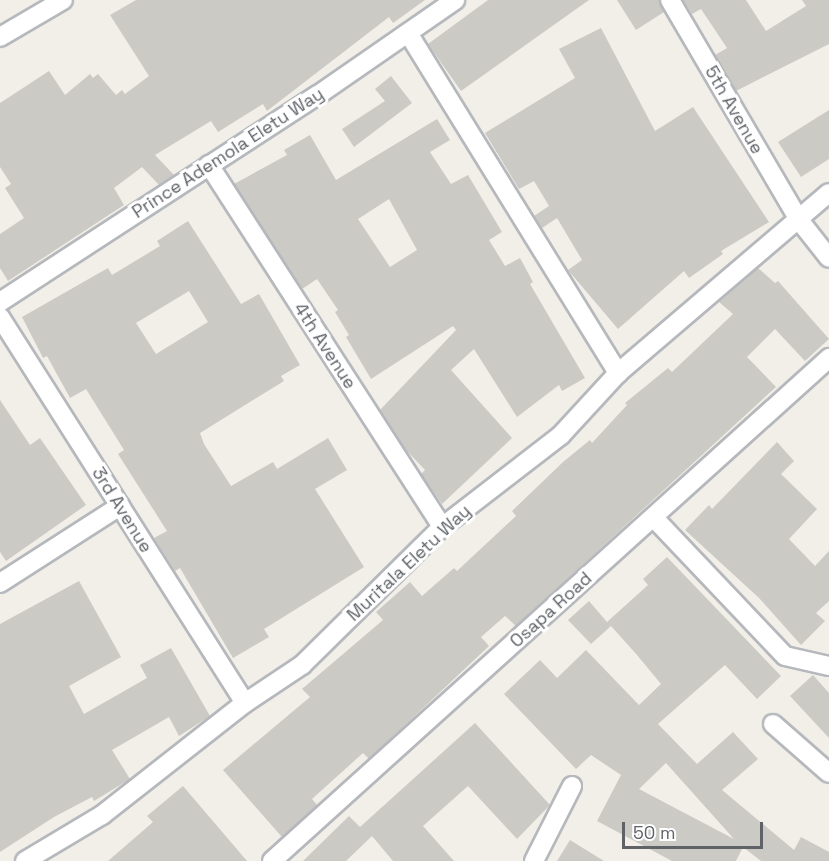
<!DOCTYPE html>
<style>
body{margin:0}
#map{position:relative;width:829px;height:861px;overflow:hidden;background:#f1efe8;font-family:"Space Grotesk",sans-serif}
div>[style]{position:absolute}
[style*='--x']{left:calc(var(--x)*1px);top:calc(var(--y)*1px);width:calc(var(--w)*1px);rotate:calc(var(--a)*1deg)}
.building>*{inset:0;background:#cccac5}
.roads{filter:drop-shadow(2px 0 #b5b8bc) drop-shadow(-2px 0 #b5b8bc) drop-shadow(0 2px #b5b8bc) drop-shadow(0 -2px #b5b8bc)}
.minor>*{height:18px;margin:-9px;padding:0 9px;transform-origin:9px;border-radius:9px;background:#fff}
span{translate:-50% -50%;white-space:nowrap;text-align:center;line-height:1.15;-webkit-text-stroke:6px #fff;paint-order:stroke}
.street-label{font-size:18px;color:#5f6368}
.scale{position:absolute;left:622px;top:822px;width:141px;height:27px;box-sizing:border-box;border:3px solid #5f6368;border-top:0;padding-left:8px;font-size:18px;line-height:21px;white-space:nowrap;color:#5f6368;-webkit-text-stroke:4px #fff;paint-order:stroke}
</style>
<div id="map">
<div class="building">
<div style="clip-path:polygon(136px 0,425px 0,393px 23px,389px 17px,267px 111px,263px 104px,218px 132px,211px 121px,155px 155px,174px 175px,159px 185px,142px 167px,114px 188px,124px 205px,8px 281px,0 268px,0 234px,24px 218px,5px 188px,11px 184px,0 167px,0 103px,49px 71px,65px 95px,90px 74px,93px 78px,98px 74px,116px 95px,122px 90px,125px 94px,149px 76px,110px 15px)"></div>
<div style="clip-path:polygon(488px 0,589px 0,461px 91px,428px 44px)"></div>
<div style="clip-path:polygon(617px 0,659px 0,664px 12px,636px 30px)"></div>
<div style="clip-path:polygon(683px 0,746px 0,766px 31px,806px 6px,802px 0,829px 0,829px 44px,736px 91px,715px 55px,727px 48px,701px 9px,692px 14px)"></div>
<div style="clip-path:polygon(601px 28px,655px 131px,693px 107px,769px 222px,721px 251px,723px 254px,689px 278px,684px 271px,618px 329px,568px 270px,582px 260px,557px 218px,542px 228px,534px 216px,549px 206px,534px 181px,519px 189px,485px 133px,575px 78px,559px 49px)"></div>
<div style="clip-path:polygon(391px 76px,412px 103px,354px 147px,342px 129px,385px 101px,375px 89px)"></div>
<div style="clip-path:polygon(829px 110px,829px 159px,801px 177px,778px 142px)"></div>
<div style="clip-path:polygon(evenodd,437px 119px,450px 140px,430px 152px,451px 184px,468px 175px,502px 232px,489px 240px,505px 266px,520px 258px,533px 282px,530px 284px,585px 378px,562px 391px,559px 385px,517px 417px,474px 349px,451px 370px,512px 438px,442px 504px,421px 474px,425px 470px,406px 450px,380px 410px,456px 330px,453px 326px,371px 379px,346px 337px,349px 335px,335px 312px,338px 310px,317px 279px,302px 289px,234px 184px,287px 155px,284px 150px,310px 135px,336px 180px,437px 119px,389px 199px,417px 250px,390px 267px,358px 219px,389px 199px)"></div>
<div style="clip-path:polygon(evenodd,188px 221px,241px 304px,259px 294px,300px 365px,281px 376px,284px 381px,200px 433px,204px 444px,231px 486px,273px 462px,277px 469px,328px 438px,347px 470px,315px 489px,364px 567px,264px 629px,269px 637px,233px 658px,180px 568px,175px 571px,154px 538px,167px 531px,118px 454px,124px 450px,86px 389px,70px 398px,47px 356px,43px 358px,22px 317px,108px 268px,112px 275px,160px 246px,157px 241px,188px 221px,189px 291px,208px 322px,156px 354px,136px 323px,189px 291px)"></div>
<div style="clip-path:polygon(758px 268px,775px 283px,778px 281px,829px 339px,805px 361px,775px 329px,747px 357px,776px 387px,516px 626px,505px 616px,481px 637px,489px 646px,369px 759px,363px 753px,312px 799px,317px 805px,282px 837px,223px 770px,310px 697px,302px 689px,383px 620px,376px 612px,410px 582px,422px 596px,454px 568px,457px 571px,516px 516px,512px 511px,563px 462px,590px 440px,592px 443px,627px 405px,625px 403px,668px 368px,672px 372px,733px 314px,719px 302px)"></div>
<div style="clip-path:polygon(0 400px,30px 445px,40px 438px,86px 505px,6px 561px,0 552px)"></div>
<div style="clip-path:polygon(777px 442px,794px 461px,781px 474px,817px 509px,789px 539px,815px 566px,829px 551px,829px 601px,816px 613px,825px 621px,801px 645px,759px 598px,685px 530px,709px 505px,712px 509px)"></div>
<div style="clip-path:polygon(evenodd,667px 557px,781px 676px,757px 699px,725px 665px,658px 724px,697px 764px,733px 732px,758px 759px,722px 790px,794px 850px,801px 837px,829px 852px,829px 861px,761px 861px,743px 847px,736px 861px,672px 861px,597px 821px,621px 775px,591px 755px,576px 769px,504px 694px,540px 660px,557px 678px,586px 650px,639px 705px,661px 684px,637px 655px,611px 626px,591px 644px,568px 620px,589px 601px,607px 622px,648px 585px,643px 579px,667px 557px,666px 763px,734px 839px,639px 789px,666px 763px)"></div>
<div style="clip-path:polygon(79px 581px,121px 657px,69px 686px,84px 714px,147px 678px,140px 665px,171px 648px,210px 716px,179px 736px,169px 717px,112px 750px,130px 779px,94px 801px,92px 797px,54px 817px,0 852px,0 624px)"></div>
<div style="clip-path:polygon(813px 675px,829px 693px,829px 738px,790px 696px)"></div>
<div style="clip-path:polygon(475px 723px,550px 805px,517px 839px,468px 786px,423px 826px,454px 861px,393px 861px,372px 836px,346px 861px,303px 861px,349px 816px,360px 827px)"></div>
<div style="clip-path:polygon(183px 786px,247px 861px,108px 861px,153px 822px,147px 816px)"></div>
<div style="clip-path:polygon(570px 840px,604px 861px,557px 861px)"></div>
</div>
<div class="roads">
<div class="minor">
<div style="--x:670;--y:0;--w:255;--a:59.6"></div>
<div style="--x:799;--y:220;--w:48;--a:51.7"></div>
<div style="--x:408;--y:33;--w:400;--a:58.3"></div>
<div style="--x:0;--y:37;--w:73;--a:-30.4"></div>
<div style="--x:209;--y:165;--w:431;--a:57.2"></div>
<div style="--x:0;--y:302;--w:379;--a:-33.1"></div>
<div style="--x:318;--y:95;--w:167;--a:-34.7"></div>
<div style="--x:0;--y:317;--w:457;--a:57.6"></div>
<div style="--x:654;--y:518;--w:190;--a:46.5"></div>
<div style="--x:785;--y:656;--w:45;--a:12.8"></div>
<div style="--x:0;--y:583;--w:143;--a:-32.7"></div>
<div style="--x:773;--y:724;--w:74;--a:41.2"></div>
<div style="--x:25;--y:861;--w:90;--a:-30.9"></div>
<div style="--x:102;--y:815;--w:182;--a:-38.1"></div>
<div style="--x:245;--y:703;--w:69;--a:-33.7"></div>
<div style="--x:302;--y:665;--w:197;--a:-44.6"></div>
<div style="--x:442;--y:527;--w:150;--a:-37.7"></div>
<div style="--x:561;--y:435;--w:84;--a:-47.4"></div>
<div style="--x:618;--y:373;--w:277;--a:-40.5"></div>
<div style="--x:272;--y:861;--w:751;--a:-42.08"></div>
<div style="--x:534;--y:861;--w:84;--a:-63.1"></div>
</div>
</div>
<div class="street-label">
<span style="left:734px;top:110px;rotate:60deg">5th Avenue</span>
<span style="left:228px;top:153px;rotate:-33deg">Prince Ademola Eletu Way</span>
<span style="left:325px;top:346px;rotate:57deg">4th Avenue</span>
<span style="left:122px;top:510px;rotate:58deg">3rd Avenue</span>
<span style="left:409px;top:563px;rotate:-43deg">Muritala Eletu Way</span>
<span style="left:551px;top:610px;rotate:-42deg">Osapa Road</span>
</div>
<div class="scale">50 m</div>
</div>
